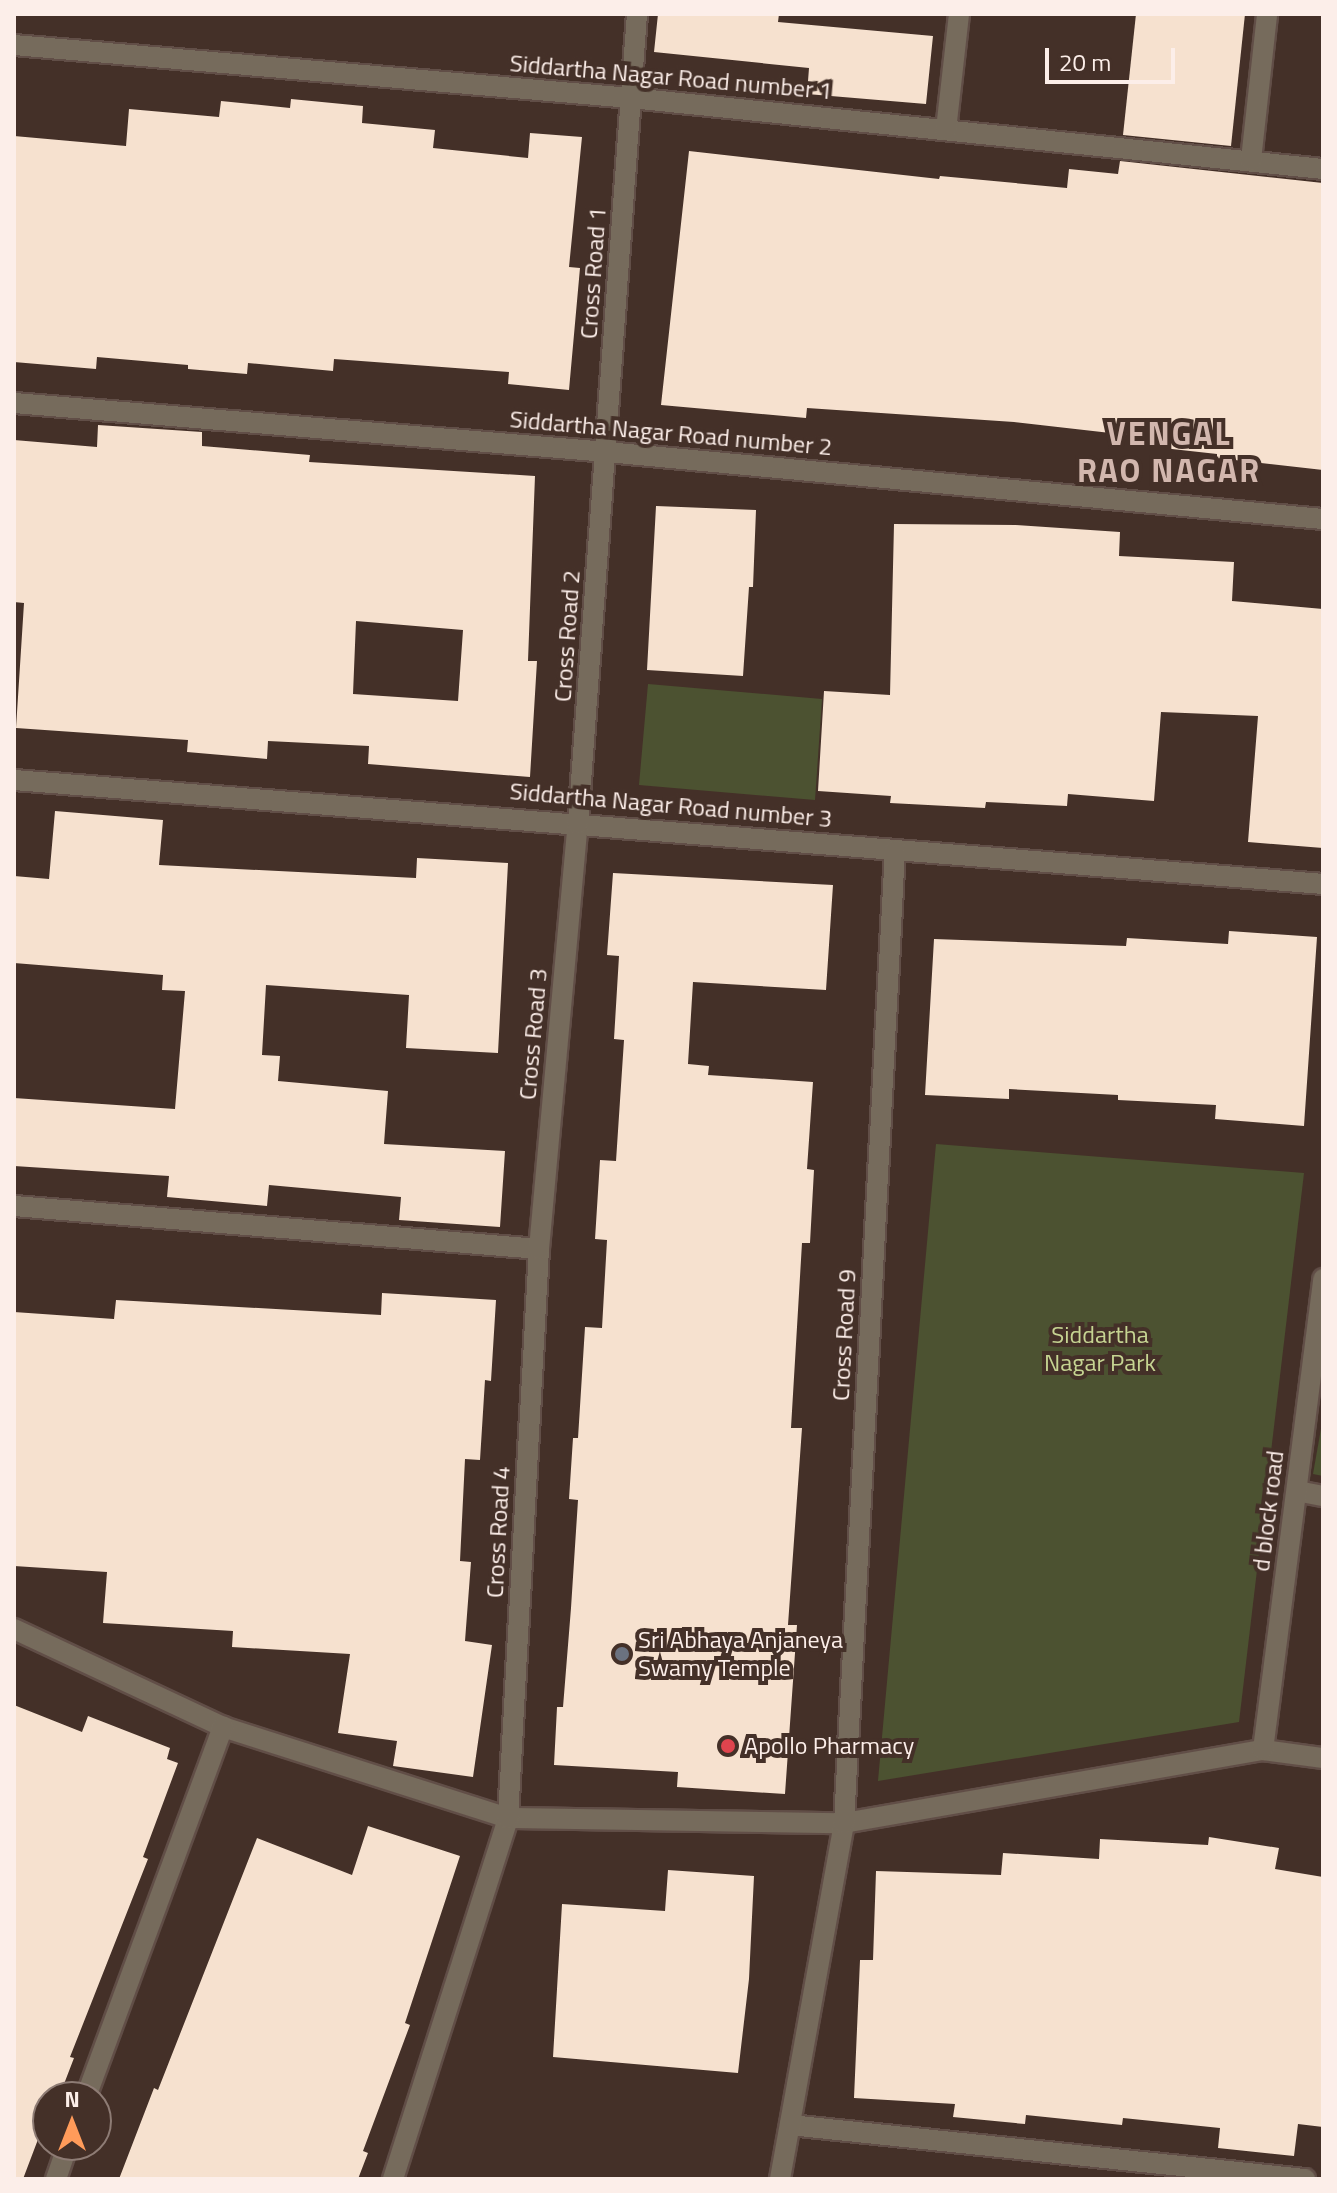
<!DOCTYPE html>
<style>
body{margin:0}
#map{position:relative;width:1337px;height:2193px;overflow:hidden;background:#443028;font-family:"Titillium Web",sans-serif}
div>[style]{position:absolute}
[style*='--x']{left:calc(var(--x)*1px);top:calc(var(--y)*1px);width:calc(var(--w)*1px);rotate:calc(var(--a)*1deg)}
.green>*{inset:0;background:#4c5231}
.building>*{inset:0;background:#f6e1cf}
.roads{filter:drop-shadow(2px 0 #614e47) drop-shadow(-2px 0 #614e47) drop-shadow(0 2px #614e47) drop-shadow(0 -2px #614e47)}
.street>*{height:20px;margin:-10px;padding:0 10px;transform-origin:10px;border-radius:10px;background:#766b5c}
.dots>*{width:22px;height:22px;translate:-50% -50%;box-sizing:border-box;border:4px solid #443028;border-radius:50%}
span{translate:-50% -50%;white-space:nowrap;text-align:center;line-height:1.15;-webkit-text-stroke:8px #443028;paint-order:stroke}
.street-label{font-size:24px;color:#fceee9}
.park-label{font-size:24px;color:#c6d492}
.poi-label{font-size:24px;color:#fceee9}
.left{translate:0 -50%;text-align:left}
.district-label{font-size:32px;color:#d2b7ae;font-weight:700;letter-spacing:2px}
.frame{position:absolute;inset:0;border:16px solid #fceee9;pointer-events:none}
.north{position:absolute;left:32px;top:2081px;width:80px;height:80px;box-sizing:border-box;background:#443028;border:2px solid #8e7c75;border-radius:50%;rotate:0deg;font-size:22px;font-weight:700;line-height:32px;text-align:center;color:#fceee9}
.north::after{content:'';display:block;margin:auto;width:28px;height:36px;background:#ff9b5a;clip-path:polygon(50% 0,100% 100%,50% 72%,0 100%)}
.scale{position:absolute;left:1045px;top:48px;width:130px;height:36px;box-sizing:border-box;border:4px solid #fceee9;border-top:0;padding-left:10px;font-size:24px;line-height:28px;white-space:nowrap;color:#fceee9;-webkit-text-stroke:6px #443028;paint-order:stroke}
</style>
<div id="map">
<div class="green">
<div style="clip-path:polygon(648px 684px,822px 699px,815px 800px,639px 785px)"></div>
<div style="clip-path:polygon(936px 1144px,1304px 1173px,1239px 1722px,878px 1781px)"></div>
<div style="clip-path:polygon(1322px 1423px,1323px 1423px,1323px 1476px,1313px 1474px)"></div>
</div>
<div class="building">
<div style="clip-path:polygon(658px 14px,779px 14px,778px 22px,933px 36px,926px 104px,807px 94px,809px 68px,654px 52px)"></div>
<div style="clip-path:polygon(1136px 14px,1245px 14px,1231px 146px,1123px 135px)"></div>
<div style="clip-path:polygon(291px 99px,363px 106px,362px 123px,435px 130px,433px 148px,528px 158px,530px 133px,582px 137px,569px 267px,580px 268px,569px 390px,508px 384px,509px 372px,334px 359px,333px 371px,248px 363px,247px 374px,188px 369px,188px 365px,97px 357px,96px 369px,14px 362px,14px 136px,126px 146px,129px 109px,219px 117px,221px 101px,290px 108px)"></div>
<div style="clip-path:polygon(689px 151px,939px 179px,940px 176px,1067px 188px,1069px 169px,1118px 174px,1120px 161px,1323px 183px,1323px 470px,1217px 458px,1217px 454px,1127px 444px,1128px 435px,1014px 422px,807px 408px,806px 418px,661px 405px)"></div>
<div style="clip-path:polygon(evenodd,98px 425px,202px 432px,202px 446px,310px 455px,309px 462px,535px 476px,528px 661px,537px 661px,530px 777px,368px 764px,369px 746px,268px 741px,267px 759px,187px 752px,188px 740px,16px 728px,24px 603px,14px 602px,14px 440px,97px 447px,98px 425px,356px 621px,463px 630px,458px 701px,353px 694px,356px 621px)"></div>
<div style="clip-path:polygon(656px 506px,756px 510px,753px 587px,749px 587px,743px 676px,647px 670px)"></div>
<div style="clip-path:polygon(894px 524px,1016px 525px,1120px 532px,1119px 556px,1234px 562px,1232px 601px,1323px 609px,1323px 848px,1248px 842px,1258px 716px,1161px 712px,1154px 801px,1068px 794px,1067px 806px,986px 802px,985px 808px,890px 803px,891px 796px,818px 791px,824px 691px,890px 695px)"></div>
<div style="clip-path:polygon(55px 811px,163px 820px,159px 865px,416px 878px,417px 858px,508px 863px,498px 1053px,406px 1048px,409px 995px,266px 985px,262px 1055px,280px 1056px,278px 1081px,388px 1091px,384px 1144px,505px 1151px,500px 1227px,399px 1220px,401px 1197px,269px 1185px,267px 1206px,167px 1197px,169px 1176px,14px 1166px,14px 1098px,175px 1109px,185px 991px,162px 990px,163px 975px,14px 963px,14px 876px,49px 879px)"></div>
<div style="clip-path:polygon(613px 873px,833px 885px,826px 990px,693px 982px,688px 1064px,709px 1066px,708px 1075px,813px 1082px,807px 1169px,814px 1170px,810px 1243px,802px 1243px,791px 1428px,802px 1428px,788px 1625px,797px 1625px,785px 1794px,677px 1787px,678px 1772px,554px 1765px,557px 1707px,563px 1707px,571px 1608px,578px 1500px,569px 1499px,573px 1438px,578px 1438px,585px 1327px,602px 1328px,607px 1240px,595px 1239px,600px 1160px,616px 1161px,624px 1040px,614px 1039px,619px 956px,607px 955px)"></div>
<div style="clip-path:polygon(1229px 931px,1317px 937px,1304px 1126px,1215px 1119px,1216px 1105px,1118px 1100px,1118px 1095px,1009px 1089px,1009px 1099px,925px 1095px,934px 939px,1126px 946px,1127px 938px,1228px 944px)"></div>
<div style="clip-path:polygon(382px 1293px,496px 1300px,491px 1381px,485px 1380px,480px 1460px,465px 1459px,460px 1561px,471px 1562px,465px 1641px,492px 1645px,473px 1777px,393px 1766px,397px 1741px,338px 1733px,350px 1654px,232px 1647px,233px 1631px,103px 1623px,107px 1572px,14px 1566px,14px 1312px,114px 1319px,116px 1300px,381px 1315px)"></div>
<div style="clip-path:polygon(14px 1705px,82px 1732px,88px 1716px,170px 1748px,167px 1759px,178px 1763px,143px 1857px,148px 1859px,70px 2057px,74px 2058px,59px 2097px,48px 2097px,48px 2113px,23px 2179px,14px 2179px)"></div>
<div style="clip-path:polygon(368px 1826px,460px 1856px,405px 2023px,410px 2025px,363px 2151px,368px 2153px,358px 2179px,119px 2179px,154px 2088px,158px 2090px,257px 1838px,352px 1875px)"></div>
<div style="clip-path:polygon(1209px 1837px,1279px 1848px,1275px 1869px,1323px 1877px,1323px 2127px,1298px 2124px,1294px 2156px,1218px 2148px,1220px 2128px,1123px 2118px,1122px 2125px,1026px 2115px,1025px 2124px,953px 2117px,955px 2104px,854px 2098px,860px 1960px,873px 1960px,876px 1871px,1001px 1875px,1003px 1853px,1099px 1859px,1100px 1839px,1208px 1845px)"></div>
<div style="clip-path:polygon(668px 1870px,754px 1876px,749px 1979px,738px 2073px,553px 2057px,562px 1904px,665px 1911px)"></div>
</div>
<div class="roads">
<div class="street">
<div style="--x:14;--y:45;--w:619;--a:4.91"></div>
<div style="--x:631;--y:98;--w:696;--a:5.86"></div>
<div style="--x:946;--y:130;--w:117;--a:-83.6"></div>
<div style="--x:1251;--y:160;--w:147;--a:-83.7"></div>
<div style="--x:14;--y:403;--w:595;--a:4.72"></div>
<div style="--x:607;--y:452;--w:719;--a:5.35"></div>
<div style="--x:14;--y:780;--w:1313;--a:4.54"></div>
<div style="--x:14;--y:1206;--w:527;--a:4.68"></div>
<div style="--x:1297;--y:1491;--w:26;--a:11"></div>
<div style="--x:14;--y:1629;--w:231;--a:25.1"></div>
<div style="--x:223;--y:1727;--w:299;--a:17.7"></div>
<div style="--x:508;--y:1818;--w:336;--a:0.9"></div>
<div style="--x:844;--y:1823;--w:425;--a:-9.9"></div>
<div style="--x:1263;--y:1750;--w:61;--a:7.6"></div>
<div style="--x:1263;--y:1750;--w:475;--a:-82.7"></div>
<div style="--x:86;--y:2097;--w:395;--a:-69.7"></div>
<div style="--x:790;--y:2125;--w:518;--a:5.99"></div>
<div style="--x:56;--y:2179;--w:36;--a:-71"></div>
<div style="--x:393;--y:2179;--w:379;--a:-72.3"></div>
<div style="--x:508;--y:1818;--w:570;--a:-86.88"></div>
<div style="--x:539;--y:1249;--w:428;--a:-84.8"></div>
<div style="--x:578;--y:823;--w:811;--a:-85.83"></div>
<div style="--x:780;--y:2179;--w:362;--a:-79.8"></div>
<div style="--x:844;--y:1823;--w:974;--a:-87"></div>
</div>
</div>
<div class="dots">
<div style="left:622px;top:1654px;background:#6b7280"></div>
<div style="left:728px;top:1746px;background:#e0444e"></div>
</div>
<div class="street-label">
<span style="left:671px;top:77px;rotate:5deg">Siddartha Nagar Road number 1</span>
<span style="left:593px;top:273px;rotate:-86deg">Cross Road 1</span>
<span style="left:671px;top:433px;rotate:5deg">Siddartha Nagar Road number 2</span>
<span style="left:567px;top:636px;rotate:-86deg">Cross Road 2</span>
<span style="left:671px;top:805px;rotate:5deg">Siddartha Nagar Road number 3</span>
<span style="left:533px;top:1034px;rotate:-85deg">Cross Road 3</span>
<span style="left:844px;top:1335px;rotate:-87deg">Cross Road 9</span>
<span style="left:1268px;top:1511px;rotate:-83deg">d block road</span>
<span style="left:498px;top:1532px;rotate:-87deg">Cross Road 4</span>
</div>
<div class="park-label">
<span style="left:1100px;top:1349px">Siddartha<br>Nagar Park</span>
</div>
<div class="poi-label">
<span class="left" style="left:638px;top:1654px">Sri Abhaya Anjaneya<br>Swamy Temple</span>
<span class="left" style="left:744px;top:1746px">Apollo Pharmacy</span>
</div>
<div class="district-label">
<span style="left:1169px;top:452px">VENGAL<br>RAO NAGAR</span>
</div>
<div class="frame"></div>
<div class="north">N</div>
<div class="scale">20 m</div>
</div>
